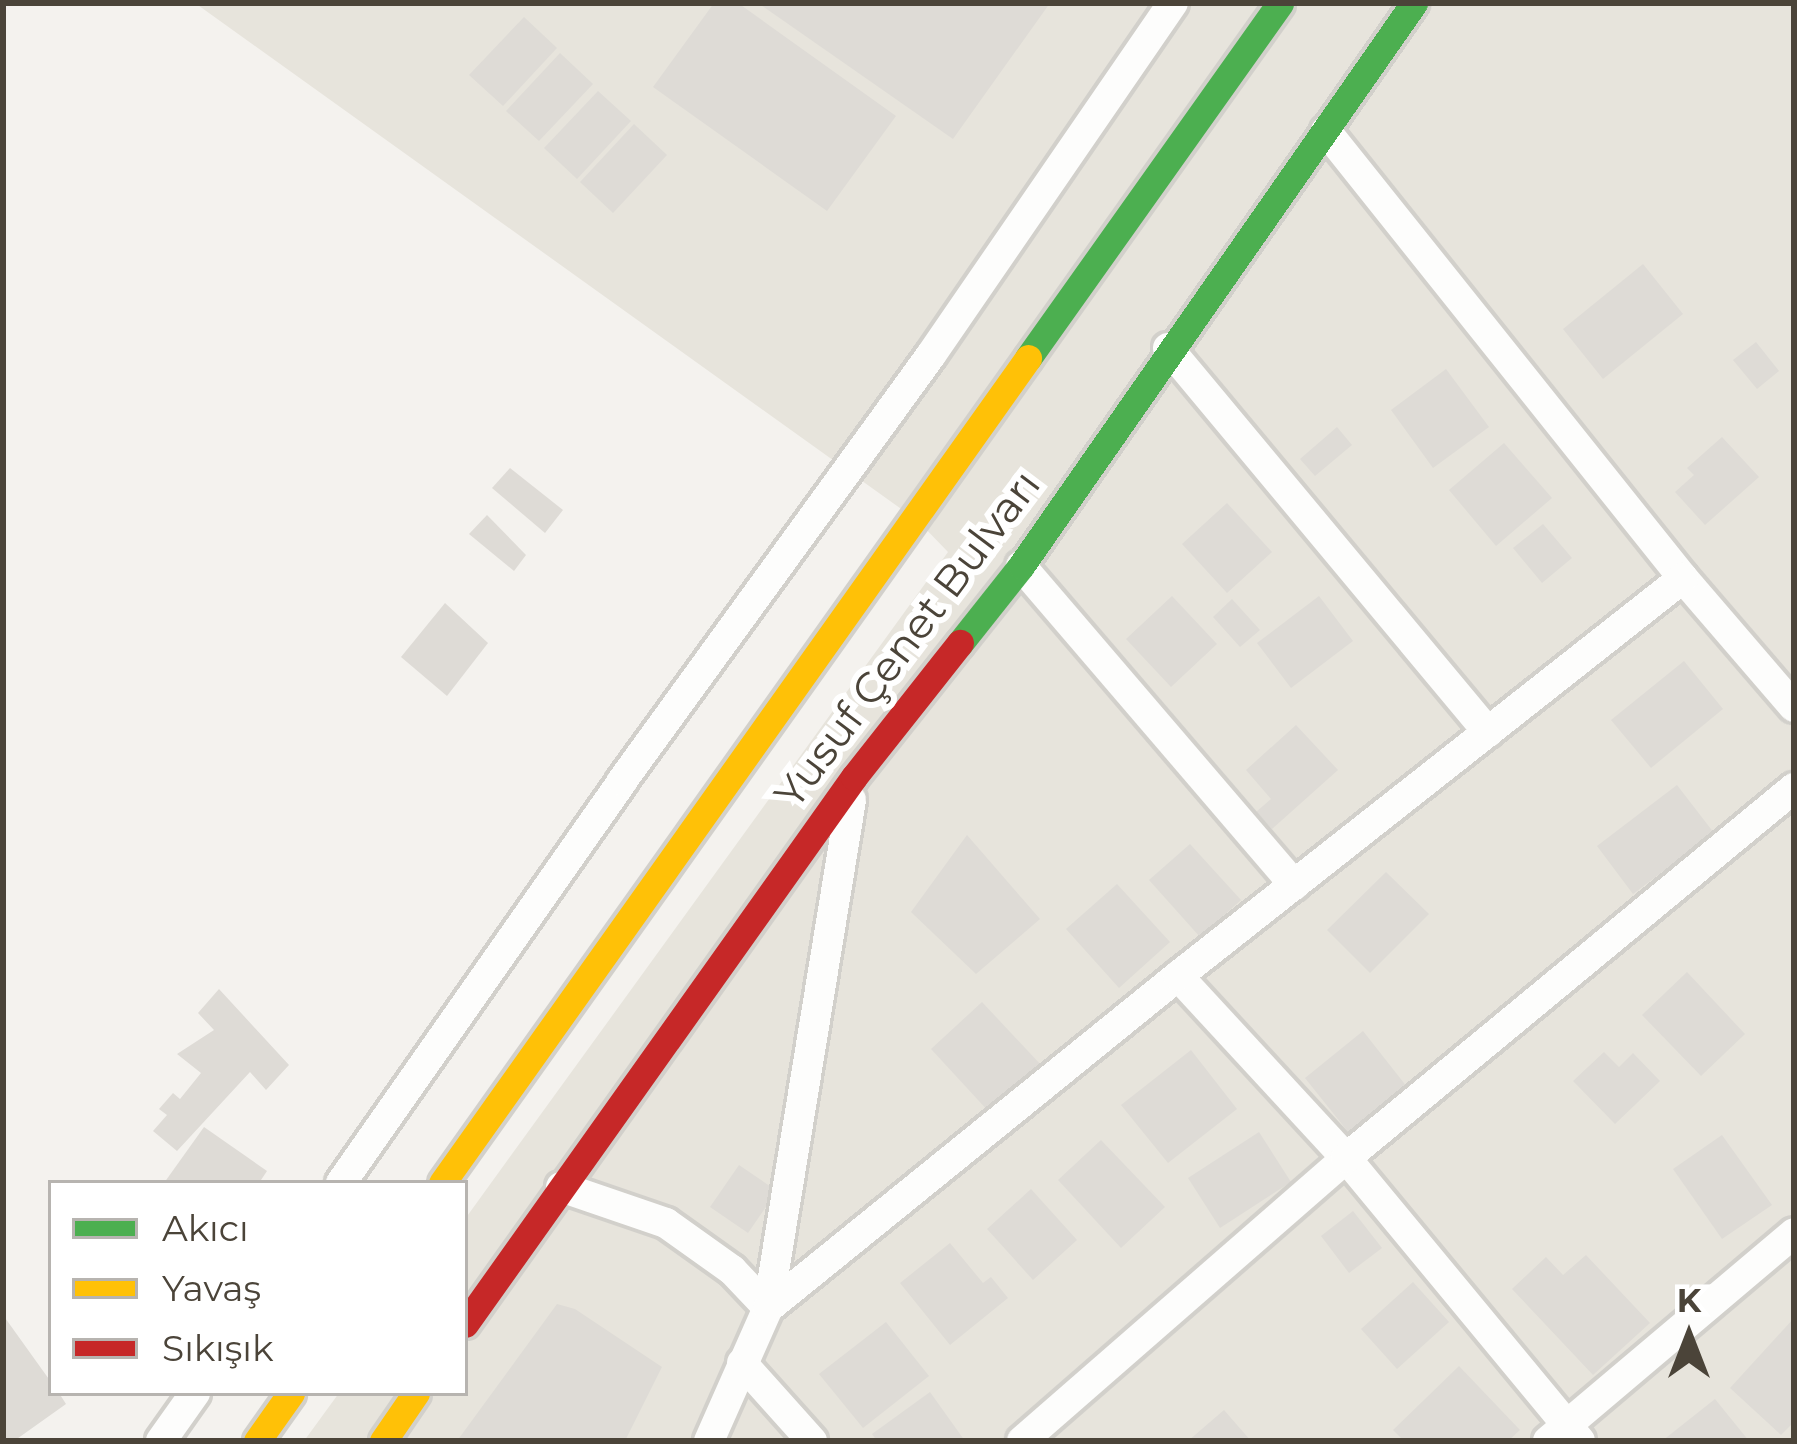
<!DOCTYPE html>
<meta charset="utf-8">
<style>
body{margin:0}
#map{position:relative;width:1797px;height:1444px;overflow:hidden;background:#f4f2ee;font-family:Montserrat,sans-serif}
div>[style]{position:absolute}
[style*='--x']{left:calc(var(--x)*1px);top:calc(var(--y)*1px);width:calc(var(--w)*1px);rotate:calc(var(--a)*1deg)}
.residential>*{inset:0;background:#e7e4dc}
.building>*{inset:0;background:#dedbd6}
.roads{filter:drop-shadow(3px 0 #d2d0cb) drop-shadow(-3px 0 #d2d0cb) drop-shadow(0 3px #d2d0cb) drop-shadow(0 -3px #d2d0cb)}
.street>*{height:30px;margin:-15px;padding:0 15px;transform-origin:15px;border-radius:15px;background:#fdfdfc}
.fast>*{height:27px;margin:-13.5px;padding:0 13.5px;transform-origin:13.5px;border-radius:13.5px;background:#4caf50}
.slow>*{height:27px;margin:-13.5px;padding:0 13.5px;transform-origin:13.5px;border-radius:13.5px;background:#ffc107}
.jam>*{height:27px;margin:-13.5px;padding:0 13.5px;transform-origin:13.5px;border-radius:13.5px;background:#c62828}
span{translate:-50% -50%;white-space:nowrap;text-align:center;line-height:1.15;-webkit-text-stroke:12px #fff;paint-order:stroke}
.street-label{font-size:42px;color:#4b4439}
.frame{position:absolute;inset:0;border:6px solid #4b4439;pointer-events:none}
.legend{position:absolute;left:48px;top:1180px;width:420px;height:216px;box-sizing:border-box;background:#fff;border:3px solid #b7b4b0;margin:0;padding:15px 21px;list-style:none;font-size:36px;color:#4b4439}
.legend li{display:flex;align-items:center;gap:24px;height:60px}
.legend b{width:60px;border:3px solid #b7b4b0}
.north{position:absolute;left:1629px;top:1276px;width:120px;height:120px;-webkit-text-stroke:9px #fff;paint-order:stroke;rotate:0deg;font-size:33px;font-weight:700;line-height:48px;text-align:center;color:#4b4439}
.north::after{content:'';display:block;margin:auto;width:42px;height:54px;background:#4b4439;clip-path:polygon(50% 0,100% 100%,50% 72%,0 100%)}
</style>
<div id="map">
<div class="residential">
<div style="clip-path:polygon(195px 3px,1794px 3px,1794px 1441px,304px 1441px,339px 1393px,465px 1393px,465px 1219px,948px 552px,918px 521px)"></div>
</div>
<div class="building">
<div style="clip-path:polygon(714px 3px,738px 3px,896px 116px,827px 211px,653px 87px)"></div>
<div style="clip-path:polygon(758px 3px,1050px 3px,953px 139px)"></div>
<div style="clip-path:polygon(524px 17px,557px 48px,503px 106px,469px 75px)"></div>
<div style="clip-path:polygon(560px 53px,593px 84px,539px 141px,506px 111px)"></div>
<div style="clip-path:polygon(598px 91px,631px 121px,577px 179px,544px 148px)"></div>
<div style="clip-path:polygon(634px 124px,667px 155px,613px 213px,580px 182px)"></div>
<div style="clip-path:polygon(1643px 264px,1683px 314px,1603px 379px,1563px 329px)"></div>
<div style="clip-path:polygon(1756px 342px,1779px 371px,1757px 389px,1733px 360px)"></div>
<div style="clip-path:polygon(1446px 369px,1489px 427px,1433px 468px,1391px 410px)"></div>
<div style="clip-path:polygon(1337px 427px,1352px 445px,1315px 476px,1300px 459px)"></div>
<div style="clip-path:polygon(1722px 437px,1759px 477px,1705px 525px,1675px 492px,1694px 475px,1687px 468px)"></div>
<div style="clip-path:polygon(1504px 443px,1552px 498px,1496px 546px,1449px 490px)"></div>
<div style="clip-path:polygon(510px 468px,563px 510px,545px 533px,492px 488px)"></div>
<div style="clip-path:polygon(1227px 503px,1272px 552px,1227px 593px,1182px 544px)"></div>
<div style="clip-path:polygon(487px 515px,526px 555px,514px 571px,469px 534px)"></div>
<div style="clip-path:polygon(1543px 524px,1572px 558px,1542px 583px,1513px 548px)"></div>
<div style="clip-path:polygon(1172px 596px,1217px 644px,1171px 687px,1126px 639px)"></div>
<div style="clip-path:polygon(1319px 596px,1353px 641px,1291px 688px,1257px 643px)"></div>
<div style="clip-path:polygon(1232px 599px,1260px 630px,1240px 647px,1213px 617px)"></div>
<div style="clip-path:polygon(445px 603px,488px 643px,447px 696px,401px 657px)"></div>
<div style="clip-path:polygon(1684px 661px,1723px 709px,1651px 768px,1611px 720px)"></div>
<div style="clip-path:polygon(1296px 725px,1338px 770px,1272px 829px,1256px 812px,1271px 799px,1246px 770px)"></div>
<div style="clip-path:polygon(1677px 785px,1714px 833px,1633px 894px,1597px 846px)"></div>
<div style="clip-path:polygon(967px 835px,1040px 919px,976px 974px,911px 912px)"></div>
<div style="clip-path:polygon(1190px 844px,1241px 900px,1200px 937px,1149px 880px)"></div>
<div style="clip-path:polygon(1386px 872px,1429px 914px,1370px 973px,1327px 930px)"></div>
<div style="clip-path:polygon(1117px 884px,1170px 942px,1119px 988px,1066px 929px)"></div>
<div style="clip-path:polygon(1687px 972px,1745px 1034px,1701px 1076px,1642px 1015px)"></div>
<div style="clip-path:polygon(219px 989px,289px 1065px,266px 1090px,250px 1072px,177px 1151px,153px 1131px,167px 1115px,159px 1109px,173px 1093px,180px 1099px,201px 1073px,177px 1054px,214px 1030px,198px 1013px)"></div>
<div style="clip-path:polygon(982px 1002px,1042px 1066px,990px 1113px,931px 1049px)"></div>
<div style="clip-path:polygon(1363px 1031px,1411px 1092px,1353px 1138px,1305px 1078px)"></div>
<div style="clip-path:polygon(1191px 1050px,1237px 1109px,1168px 1163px,1121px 1105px)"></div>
<div style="clip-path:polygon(1604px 1052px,1619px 1067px,1633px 1053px,1660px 1081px,1615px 1124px,1573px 1081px)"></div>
<div style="clip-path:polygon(204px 1127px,267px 1171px,259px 1183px,164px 1183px)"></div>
<div style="clip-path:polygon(1259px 1132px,1291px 1182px,1220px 1228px,1188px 1178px)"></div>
<div style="clip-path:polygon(1722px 1135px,1772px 1205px,1722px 1239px,1673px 1169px)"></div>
<div style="clip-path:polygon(1101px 1140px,1165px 1207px,1121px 1248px,1058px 1180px)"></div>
<div style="clip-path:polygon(739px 1165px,777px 1191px,748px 1233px,710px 1207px)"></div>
<div style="clip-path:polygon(1031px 1189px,1077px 1240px,1033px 1280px,987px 1229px)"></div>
<div style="clip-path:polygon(1353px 1211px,1382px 1248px,1349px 1273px,1321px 1236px)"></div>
<div style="clip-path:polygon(950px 1243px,983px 1283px,991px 1277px,1008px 1298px,950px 1345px,900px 1283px)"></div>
<div style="clip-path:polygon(1586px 1255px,1650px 1323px,1593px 1375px,1512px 1289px,1546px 1257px,1563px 1275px)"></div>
<div style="clip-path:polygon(1413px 1282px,1449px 1322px,1397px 1369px,1361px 1329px)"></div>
<div style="clip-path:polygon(557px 1304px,575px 1309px,662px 1367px,625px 1441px,457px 1441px)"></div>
<div style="clip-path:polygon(3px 1315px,51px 1382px,51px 1393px,59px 1393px,66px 1404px,14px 1441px,3px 1441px)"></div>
<div style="clip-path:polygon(1794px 1318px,1794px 1422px,1781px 1435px,1730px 1388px)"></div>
<div style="clip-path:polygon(886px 1322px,929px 1376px,863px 1428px,819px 1374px)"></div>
<div style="clip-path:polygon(1459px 1366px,1520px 1430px,1508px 1441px,1404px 1441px,1393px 1430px)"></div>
<div style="clip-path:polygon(930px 1392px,965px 1441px,877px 1441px,872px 1434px)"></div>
<div style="clip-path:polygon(1715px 1399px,1749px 1441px,1662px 1441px)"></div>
<div style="clip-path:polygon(1224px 1410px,1251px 1441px,1188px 1441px)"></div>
</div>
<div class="roads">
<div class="street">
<div style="--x:1326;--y:131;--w:572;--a:51.39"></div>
<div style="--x:1683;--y:578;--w:170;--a:49.3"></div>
<div style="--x:1168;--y:348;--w:500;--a:50.2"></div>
<div style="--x:1021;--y:566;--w:420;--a:49.4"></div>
<div style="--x:1178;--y:976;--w:248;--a:47.3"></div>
<div style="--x:1346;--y:1158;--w:367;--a:50.4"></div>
<div style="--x:341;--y:1183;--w:490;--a:-55"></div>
<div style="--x:622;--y:781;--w:526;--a:-54.04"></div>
<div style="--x:931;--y:355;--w:427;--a:-55.5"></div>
<div style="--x:561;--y:1187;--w:111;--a:18.9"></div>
<div style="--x:666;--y:1223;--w:81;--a:35.5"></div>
<div style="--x:732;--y:1270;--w:52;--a:46.5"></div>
<div style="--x:768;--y:1308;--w:515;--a:-80.72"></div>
<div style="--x:742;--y:1363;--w:105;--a:48.1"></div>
<div style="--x:161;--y:1441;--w:59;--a:-54.7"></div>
<div style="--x:709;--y:1441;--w:145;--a:-66.1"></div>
<div style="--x:768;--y:1308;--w:528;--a:-39"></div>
<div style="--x:1178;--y:976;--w:643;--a:-38.24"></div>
<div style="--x:1022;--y:1441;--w:430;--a:-41.1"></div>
<div style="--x:1346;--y:1158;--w:581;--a:-39.55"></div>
<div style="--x:1548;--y:1441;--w:322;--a:-40.2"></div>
</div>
<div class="fast">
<div style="--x:1028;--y:358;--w:435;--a:-54.6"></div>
<div style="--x:960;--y:643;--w:98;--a:-51.6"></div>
<div style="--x:1021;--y:566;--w:687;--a:-55.08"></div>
</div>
<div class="slow">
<div style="--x:442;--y:1183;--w:1012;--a:-54.61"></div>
<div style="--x:257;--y:1441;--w:59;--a:-54.7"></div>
<div style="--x:383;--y:1441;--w:58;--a:-55.5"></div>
</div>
<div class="jam">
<div style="--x:465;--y:1324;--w:671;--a:-54.58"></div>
<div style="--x:854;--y:777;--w:171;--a:-51.7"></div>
</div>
</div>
<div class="street-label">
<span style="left:907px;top:639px;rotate:-53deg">Yusuf Çenet Bulvarı</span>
</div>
<div class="frame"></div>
<ul class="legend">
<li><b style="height:15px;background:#4caf50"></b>Akıcı</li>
<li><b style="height:15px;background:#ffc107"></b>Yavaş</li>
<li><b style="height:15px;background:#c62828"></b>Sıkışık</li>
</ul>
<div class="north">K</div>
</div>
